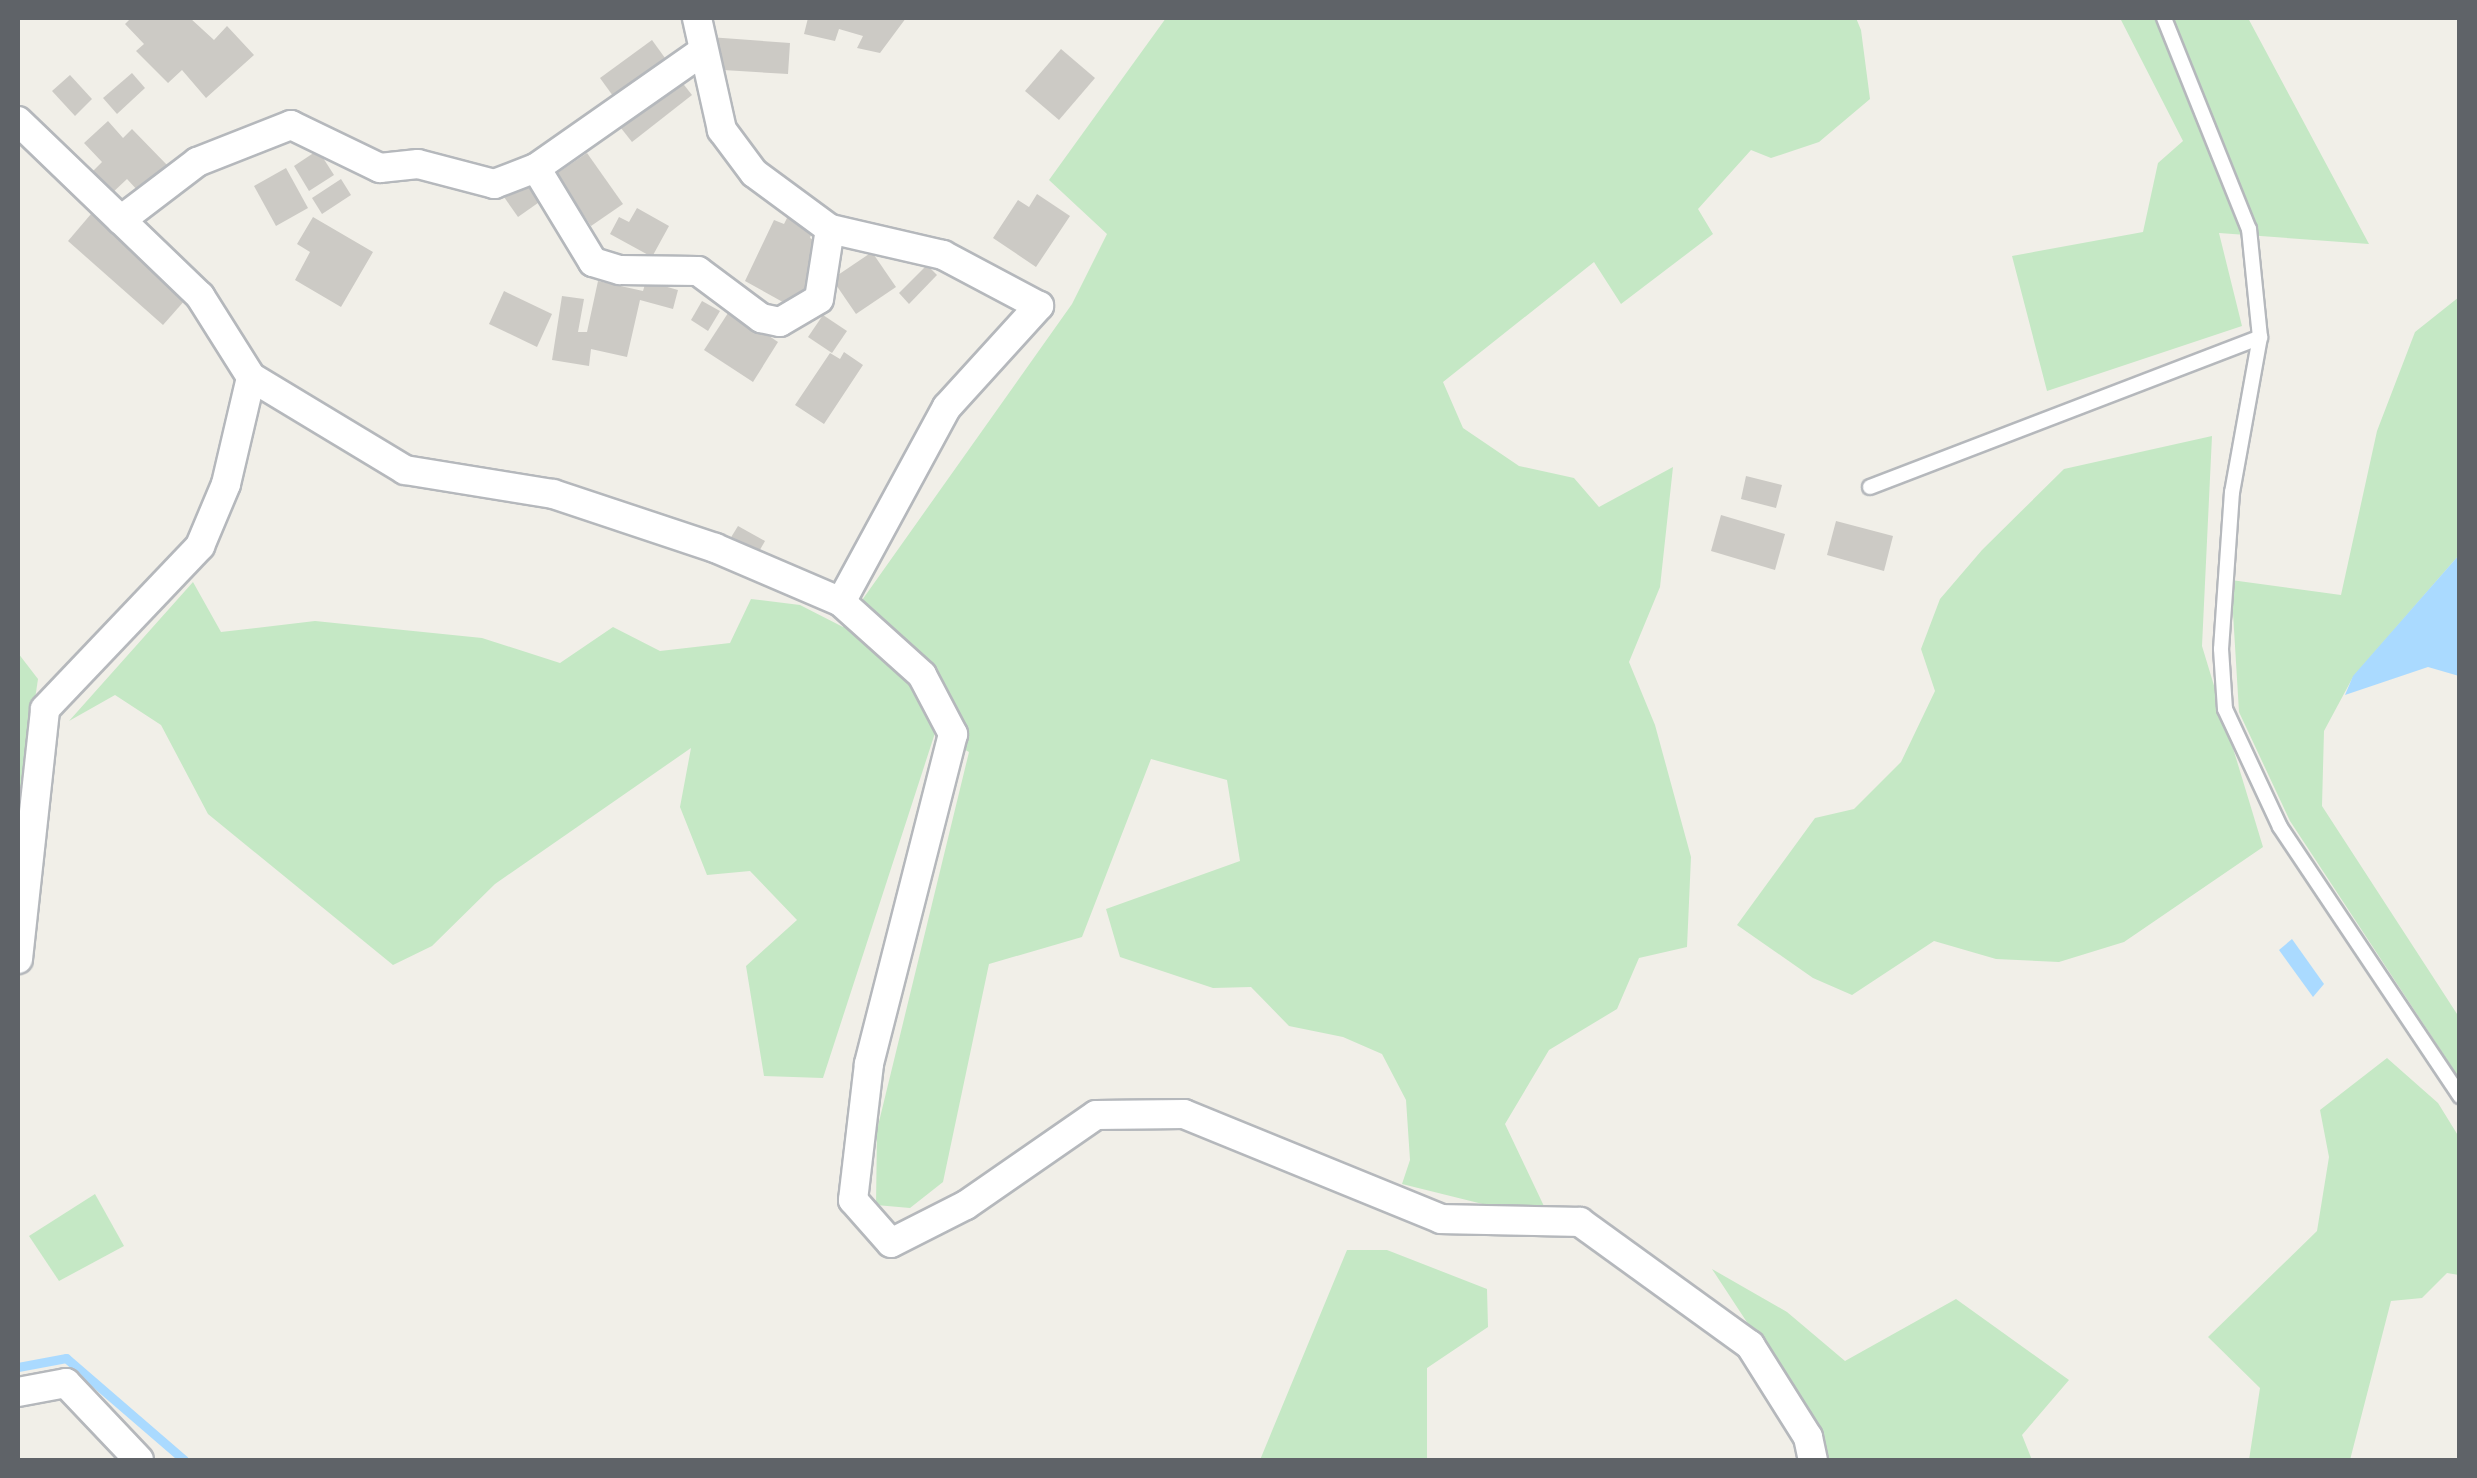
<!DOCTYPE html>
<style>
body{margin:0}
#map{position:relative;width:2477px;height:1478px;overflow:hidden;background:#f1efe8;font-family:"Work Sans",sans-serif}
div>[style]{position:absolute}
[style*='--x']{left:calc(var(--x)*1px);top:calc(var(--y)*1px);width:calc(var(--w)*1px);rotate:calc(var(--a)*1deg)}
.green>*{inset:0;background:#c5e8c5}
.water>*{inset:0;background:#aadaff}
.stream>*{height:9px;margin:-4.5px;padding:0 4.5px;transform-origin:4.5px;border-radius:4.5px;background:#aadaff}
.building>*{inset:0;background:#cccac5}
.roads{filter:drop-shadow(2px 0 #b5b8bc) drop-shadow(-2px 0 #b5b8bc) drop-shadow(0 2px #b5b8bc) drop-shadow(0 -2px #b5b8bc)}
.service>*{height:14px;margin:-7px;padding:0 7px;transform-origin:7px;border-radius:7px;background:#fff}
.minor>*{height:28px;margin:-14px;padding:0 14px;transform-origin:14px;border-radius:14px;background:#fff}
span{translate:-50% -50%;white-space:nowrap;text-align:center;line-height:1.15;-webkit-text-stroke:8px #fff;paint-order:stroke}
.frame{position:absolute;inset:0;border:20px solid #5f6368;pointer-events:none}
</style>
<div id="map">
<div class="green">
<div style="clip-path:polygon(1166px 18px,1856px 18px,1861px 30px,1870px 99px,1819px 142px,1771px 158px,1751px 150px,1698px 209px,1713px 234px,1621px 304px,1594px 262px,1443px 382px,1463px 428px,1519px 466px,1574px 478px,1599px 507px,1673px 467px,1660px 587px,1629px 662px,1655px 725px,1691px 857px,1687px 947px,1639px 958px,1617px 1009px,1549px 1050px,1505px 1124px,1551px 1221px,1402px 1184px,1410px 1160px,1406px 1100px,1382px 1054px,1343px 1037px,1289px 1026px,1251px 987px,1213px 988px,1120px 957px,1106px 909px,1240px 861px,1227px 780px,1151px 759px,1082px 937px,989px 964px,943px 1182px,910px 1208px,876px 1205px,877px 1130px,969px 752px,935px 733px,823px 1078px,764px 1076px,746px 966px,797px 920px,750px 871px,707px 875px,680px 807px,691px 748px,495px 884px,432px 946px,393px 965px,208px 814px,161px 725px,115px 695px,69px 721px,193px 582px,221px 632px,315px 621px,482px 638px,560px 663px,613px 627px,660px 651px,730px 643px,751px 599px,800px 605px,843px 627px,1072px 304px,1107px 234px,1049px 180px)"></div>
<div style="clip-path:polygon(2120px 18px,2248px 18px,2369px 244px,2219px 233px,2242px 326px,2047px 391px,2012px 256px,2143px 232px,2158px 163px,2183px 141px)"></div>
<div style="clip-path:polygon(2459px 297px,2459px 555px,2353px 677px,2324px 731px,2322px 806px,2459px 1017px,2459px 1078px,2290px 821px,2239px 712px,2231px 580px,2341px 595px,2377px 431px,2415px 332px)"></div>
<div style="clip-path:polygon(2212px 436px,2202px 646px,2263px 847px,2124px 942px,2059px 962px,1996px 959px,1934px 941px,1852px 995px,1813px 978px,1737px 925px,1815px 818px,1854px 809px,1901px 762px,1935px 691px,1921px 649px,1940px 599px,1982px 550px,2064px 469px)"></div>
<div style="clip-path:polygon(18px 653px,38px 679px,18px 812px)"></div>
<div style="clip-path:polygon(2387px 1058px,2438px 1103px,2459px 1137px,2459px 1275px,2447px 1273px,2422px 1298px,2391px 1301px,2350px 1460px,2249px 1460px,2260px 1388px,2208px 1337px,2317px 1231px,2329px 1157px,2320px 1110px)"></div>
<div style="clip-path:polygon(95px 1194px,124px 1246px,59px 1281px,29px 1236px)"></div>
<div style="clip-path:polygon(1347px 1250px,1387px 1250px,1487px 1289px,1488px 1327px,1427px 1368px,1427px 1460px,1260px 1460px)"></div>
<div style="clip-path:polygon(1712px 1269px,1787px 1312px,1845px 1361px,1956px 1299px,2069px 1380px,2022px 1435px,2032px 1460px,1827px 1460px,1819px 1432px)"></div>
</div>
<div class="water">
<div style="clip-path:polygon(2459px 555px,2459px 676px,2428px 667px,2345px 695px,2353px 676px)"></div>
<div style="clip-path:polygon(2292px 939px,2324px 984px,2313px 997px,2279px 950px)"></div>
</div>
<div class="stream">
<div style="--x:18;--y:1367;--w:49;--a:-10.6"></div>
<div style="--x:66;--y:1358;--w:156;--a:40.8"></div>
</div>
<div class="building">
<div style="clip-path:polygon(131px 18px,190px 18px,214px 40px,227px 26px,254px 55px,206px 98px,182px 70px,168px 83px,136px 51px,144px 44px,125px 24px)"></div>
<div style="clip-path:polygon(808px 18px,906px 18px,880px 53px,857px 48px,863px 36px,839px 29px,835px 41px,804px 34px)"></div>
<div style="clip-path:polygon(709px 37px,790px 43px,788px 74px,723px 70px,723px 59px,708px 57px)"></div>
<div style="clip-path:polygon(652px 40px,665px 58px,613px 96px,600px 78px)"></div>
<div style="clip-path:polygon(1061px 49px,1095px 78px,1059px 120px,1025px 91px)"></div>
<div style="clip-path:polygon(132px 73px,145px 88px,117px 114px,103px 98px)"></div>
<div style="clip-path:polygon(70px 75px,92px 99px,75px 116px,52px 91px)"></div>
<div style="clip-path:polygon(677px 76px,692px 95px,632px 142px,617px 123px)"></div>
<div style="clip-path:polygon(108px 121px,123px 138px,132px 129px,167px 165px,139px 192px,127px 179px,110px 195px,90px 174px,102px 162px,84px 143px)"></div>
<div style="clip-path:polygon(318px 150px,334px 175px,309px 191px,294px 166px)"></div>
<div style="clip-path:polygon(587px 153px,623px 204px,591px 226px,556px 174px)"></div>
<div style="clip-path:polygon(286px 168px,308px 208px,276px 226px,254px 186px)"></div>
<div style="clip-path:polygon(531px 178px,545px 198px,518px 217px,504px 197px)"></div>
<div style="clip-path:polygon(341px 179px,351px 195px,322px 214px,312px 198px)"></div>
<div style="clip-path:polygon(1037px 194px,1070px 216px,1036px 267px,993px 238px,1018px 200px,1029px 207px)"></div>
<div style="clip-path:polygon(637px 208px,669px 226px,652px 257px,610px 234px,619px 217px,629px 222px)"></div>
<div style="clip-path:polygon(91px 214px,186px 299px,163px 325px,68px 241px)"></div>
<div style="clip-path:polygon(789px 214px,813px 227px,810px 238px,821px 244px,808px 267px,816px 271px,810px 291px,790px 306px,745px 281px,774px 220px,784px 224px)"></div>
<div style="clip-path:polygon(313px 217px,373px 252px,341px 307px,295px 280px,310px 252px,297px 244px)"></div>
<div style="clip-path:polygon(872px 252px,896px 287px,856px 314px,832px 279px)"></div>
<div style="clip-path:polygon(927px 265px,937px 275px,909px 304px,899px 293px)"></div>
<div style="clip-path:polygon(598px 281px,643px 291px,646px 281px,678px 290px,673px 309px,640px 300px,627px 357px,591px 349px,589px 366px,552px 360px,562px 296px,584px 299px,578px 332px,587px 332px)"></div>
<div style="clip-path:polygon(504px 291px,552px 314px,537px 347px,489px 324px)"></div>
<div style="clip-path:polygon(702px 301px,720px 311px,708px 331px,691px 320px)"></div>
<div style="clip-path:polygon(730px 310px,778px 342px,753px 382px,704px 350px)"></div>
<div style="clip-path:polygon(823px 315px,847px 331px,832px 353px,808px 337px)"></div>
<div style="clip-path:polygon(844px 352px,863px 365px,824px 424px,795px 405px,830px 353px,840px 359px)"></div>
<div style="clip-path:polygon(1746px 476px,1782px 485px,1776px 508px,1741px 499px)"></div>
<div style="clip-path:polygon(1721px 515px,1785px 534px,1775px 570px,1711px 551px)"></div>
<div style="clip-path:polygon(1836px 521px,1893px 536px,1884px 571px,1827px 555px)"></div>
<div style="clip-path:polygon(738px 526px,765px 541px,757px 555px,730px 539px)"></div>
</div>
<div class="roads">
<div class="service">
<div style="--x:2164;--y:18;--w:227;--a:68.1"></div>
<div style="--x:2249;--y:229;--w:109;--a:84.2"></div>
<div style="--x:2260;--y:337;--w:158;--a:100.2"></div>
<div style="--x:2232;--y:492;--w:157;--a:94"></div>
<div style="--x:2221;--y:649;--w:60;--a:86.2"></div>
<div style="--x:2225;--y:709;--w:130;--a:65"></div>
<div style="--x:2280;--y:827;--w:324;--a:56.2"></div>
<div style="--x:1870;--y:487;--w:418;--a:-21"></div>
</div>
<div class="minor">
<div style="--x:18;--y:121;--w:143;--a:43.9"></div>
<div style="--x:121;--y:220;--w:96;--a:-37.3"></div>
<div style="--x:197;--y:162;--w:101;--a:-21.5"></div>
<div style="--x:291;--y:125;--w:99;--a:25.8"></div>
<div style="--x:380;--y:168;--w:38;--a:-6"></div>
<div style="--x:418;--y:164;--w:79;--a:14.7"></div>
<div style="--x:494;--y:184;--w:45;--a:-20.9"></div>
<div style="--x:536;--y:168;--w:200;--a:-35"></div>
<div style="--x:536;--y:168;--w:110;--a:58.8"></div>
<div style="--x:593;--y:262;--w:28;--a:17"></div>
<div style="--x:620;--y:270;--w:78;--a:0.7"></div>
<div style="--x:698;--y:271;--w:79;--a:36.7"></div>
<div style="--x:761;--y:318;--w:19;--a:12"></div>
<div style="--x:780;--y:322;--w:45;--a:-30.5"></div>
<div style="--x:819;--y:299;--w:71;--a:-81.1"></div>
<div style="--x:830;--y:229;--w:94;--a:-143.6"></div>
<div style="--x:754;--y:173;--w:54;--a:-126.7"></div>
<div style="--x:722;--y:130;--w:115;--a:-102.6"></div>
<div style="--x:121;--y:220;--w:110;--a:43.9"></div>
<div style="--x:200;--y:296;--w:96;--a:57.8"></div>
<div style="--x:251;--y:377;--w:180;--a:31.1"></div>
<div style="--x:405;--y:470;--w:150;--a:9.2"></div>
<div style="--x:553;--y:494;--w:171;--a:18.4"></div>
<div style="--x:715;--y:548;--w:137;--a:23.2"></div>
<div style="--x:841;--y:602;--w:222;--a:-61.5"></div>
<div style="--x:947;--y:407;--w:137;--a:-47.7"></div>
<div style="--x:1039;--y:306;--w:109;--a:-152"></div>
<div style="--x:943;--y:255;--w:116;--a:-167"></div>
<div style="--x:841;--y:602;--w:109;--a:42"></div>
<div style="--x:922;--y:675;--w:67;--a:62.3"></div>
<div style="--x:953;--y:734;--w:341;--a:104.3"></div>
<div style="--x:869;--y:1064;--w:137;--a:96.7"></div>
<div style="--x:853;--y:1200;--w:57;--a:48.5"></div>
<div style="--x:891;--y:1243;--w:84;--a:-26.9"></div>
<div style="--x:966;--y:1205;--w:158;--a:-34.7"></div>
<div style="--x:1096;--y:1115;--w:88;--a:-0.7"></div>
<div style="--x:1184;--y:1114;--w:278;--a:22.2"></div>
<div style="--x:1441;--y:1219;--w:139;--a:1.2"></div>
<div style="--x:1580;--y:1222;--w:210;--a:35.9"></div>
<div style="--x:1750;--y:1345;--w:109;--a:57.8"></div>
<div style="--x:1808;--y:1437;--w:24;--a:78"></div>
<div style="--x:18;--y:959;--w:251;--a:-83.8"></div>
<div style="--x:45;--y:709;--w:225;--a:-46.4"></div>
<div style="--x:200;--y:546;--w:67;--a:-67.2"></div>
<div style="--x:226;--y:484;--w:110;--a:-76.8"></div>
<div style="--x:18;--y:1392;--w:49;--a:-10.6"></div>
<div style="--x:66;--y:1383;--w:106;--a:46.5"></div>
</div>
</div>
<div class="frame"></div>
</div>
